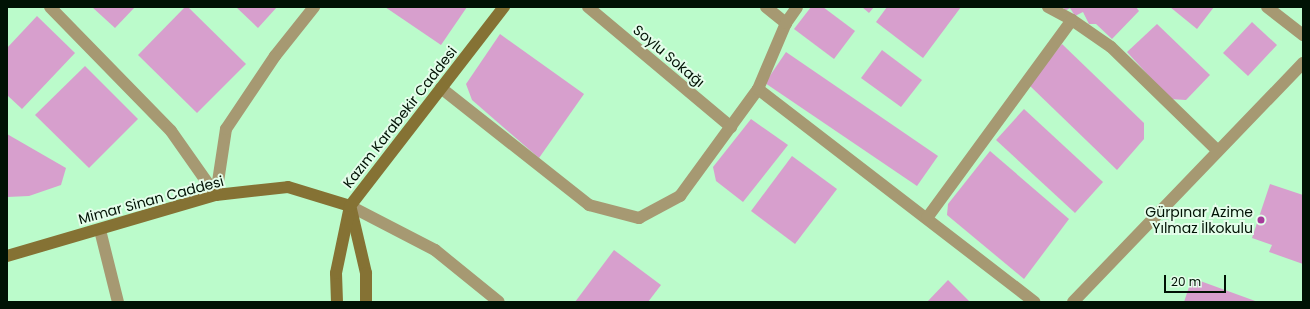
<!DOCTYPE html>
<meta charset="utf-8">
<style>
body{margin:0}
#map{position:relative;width:1310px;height:309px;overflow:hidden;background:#bbfbcb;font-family:Poppins,sans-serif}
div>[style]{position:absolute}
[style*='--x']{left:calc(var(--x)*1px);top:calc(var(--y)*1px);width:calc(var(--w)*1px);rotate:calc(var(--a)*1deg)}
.building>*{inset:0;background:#d79fcd}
.street>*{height:12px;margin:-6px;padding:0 6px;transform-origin:6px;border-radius:6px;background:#a69972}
.secondary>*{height:12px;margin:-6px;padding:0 6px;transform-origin:6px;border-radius:6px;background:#857234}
.dots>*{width:11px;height:11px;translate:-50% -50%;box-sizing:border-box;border:2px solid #e4fdea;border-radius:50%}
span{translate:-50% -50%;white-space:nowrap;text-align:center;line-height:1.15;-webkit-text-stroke:4px #e4fdea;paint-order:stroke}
.street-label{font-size:14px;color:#001204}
.poi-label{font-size:14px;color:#001204}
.right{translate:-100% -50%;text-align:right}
.frame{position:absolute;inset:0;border:8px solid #001204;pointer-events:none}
.scale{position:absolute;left:1164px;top:275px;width:62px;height:18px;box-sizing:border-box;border:2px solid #001204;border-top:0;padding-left:5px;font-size:12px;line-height:14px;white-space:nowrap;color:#001204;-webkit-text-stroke:3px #e4fdea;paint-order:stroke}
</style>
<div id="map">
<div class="building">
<div style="clip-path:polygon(92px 7px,135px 7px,115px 28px)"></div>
<div style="clip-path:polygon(185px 7px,188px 7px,246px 64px,197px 113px,138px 55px)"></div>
<div style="clip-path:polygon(236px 7px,277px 7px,258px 28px)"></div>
<div style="clip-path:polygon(385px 7px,467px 7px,441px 45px)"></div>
<div style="clip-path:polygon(811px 7px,823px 7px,855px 31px,834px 59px,794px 29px)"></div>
<div style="clip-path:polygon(862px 7px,874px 7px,869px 13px)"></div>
<div style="clip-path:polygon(887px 7px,961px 7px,923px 58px,876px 22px)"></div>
<div style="clip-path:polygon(1063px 7px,1136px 7px,1139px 11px,1112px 39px,1096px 24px,1089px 24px,1083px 12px,1075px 16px,1070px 8px,1065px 11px)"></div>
<div style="clip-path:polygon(1170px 7px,1214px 7px,1197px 29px)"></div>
<div style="clip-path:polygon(37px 16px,75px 53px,22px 109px,7px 95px,7px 48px)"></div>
<div style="clip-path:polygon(1252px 22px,1277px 45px,1248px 76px,1223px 53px)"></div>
<div style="clip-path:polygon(1157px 24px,1210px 75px,1186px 100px,1170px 99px,1127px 52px)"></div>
<div style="clip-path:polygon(500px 34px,584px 94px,539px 158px,472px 100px,466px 84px)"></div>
<div style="clip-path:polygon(1062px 44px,1144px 123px,1144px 139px,1117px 170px,1029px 85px)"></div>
<div style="clip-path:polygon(882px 50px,922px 80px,901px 107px,861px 78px)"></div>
<div style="clip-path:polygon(786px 52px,938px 156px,917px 186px,765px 83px)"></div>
<div style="clip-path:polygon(85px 66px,138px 119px,89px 168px,35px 115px)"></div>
<div style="clip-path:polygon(1024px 109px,1103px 182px,1075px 213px,996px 140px)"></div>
<div style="clip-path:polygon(751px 119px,788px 145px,743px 202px,716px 181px,713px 167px)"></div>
<div style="clip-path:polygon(7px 134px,66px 168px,61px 185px,29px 196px,7px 197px)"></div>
<div style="clip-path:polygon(990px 151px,1069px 219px,1024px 279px,947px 215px,948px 204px)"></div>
<div style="clip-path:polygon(792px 156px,837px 189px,795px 244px,751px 211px)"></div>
<div style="clip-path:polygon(1270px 184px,1303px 195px,1303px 264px,1269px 252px,1272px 245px,1252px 238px)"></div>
<div style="clip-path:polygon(614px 250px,661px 285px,648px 302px,575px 302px)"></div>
<div style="clip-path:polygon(1192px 278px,1258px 302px,1184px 302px)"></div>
<div style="clip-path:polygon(948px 280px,970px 302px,927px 302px)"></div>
</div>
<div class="street">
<div style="--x:50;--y:7;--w:173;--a:45.7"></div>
<div style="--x:171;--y:131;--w:78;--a:54.9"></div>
<div style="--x:588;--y:7;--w:187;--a:40"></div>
<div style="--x:766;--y:7;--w:26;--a:39"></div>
<div style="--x:1048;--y:7;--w:27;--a:28"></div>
<div style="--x:1072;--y:20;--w:47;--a:34.7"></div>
<div style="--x:1111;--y:47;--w:149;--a:44.2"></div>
<div style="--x:1267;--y:7;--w:46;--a:37.9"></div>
<div style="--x:441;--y:88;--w:189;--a:38.3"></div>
<div style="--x:589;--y:205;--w:52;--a:14.6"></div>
<div style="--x:639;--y:218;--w:47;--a:-28.2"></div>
<div style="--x:680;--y:196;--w:132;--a:-53.9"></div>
<div style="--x:758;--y:89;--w:349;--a:37.6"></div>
<div style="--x:758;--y:89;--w:72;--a:-67"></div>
<div style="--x:786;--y:23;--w:19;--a:-55"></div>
<div style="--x:216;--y:195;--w:67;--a:-81.4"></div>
<div style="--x:226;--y:129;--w:88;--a:-56.1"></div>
<div style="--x:275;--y:56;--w:63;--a:-51.5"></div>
<div style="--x:350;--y:206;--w:96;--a:27.4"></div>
<div style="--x:435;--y:250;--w:82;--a:39.1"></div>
<div style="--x:927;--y:218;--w:245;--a:-53.8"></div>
<div style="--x:100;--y:230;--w:74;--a:76"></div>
<div style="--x:1073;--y:302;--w:332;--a:-46.1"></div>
</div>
<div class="secondary">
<div style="--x:351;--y:209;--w:66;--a:76.8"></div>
<div style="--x:366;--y:273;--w:29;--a:90"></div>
<div style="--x:7;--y:256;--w:218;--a:-16.3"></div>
<div style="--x:216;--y:195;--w:72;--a:-6.3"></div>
<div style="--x:288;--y:187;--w:65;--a:17"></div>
<div style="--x:337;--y:302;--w:29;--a:-92"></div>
<div style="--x:336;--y:273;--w:68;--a:-78.2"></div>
<div style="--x:350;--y:206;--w:252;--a:-52.3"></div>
</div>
<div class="dots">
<div style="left:1261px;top:220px;background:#a73b9b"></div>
</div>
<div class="street-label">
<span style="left:669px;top:56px;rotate:40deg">Soylu Sokağı</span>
<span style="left:400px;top:117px;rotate:-52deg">Kazım Karabekir Caddesi</span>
<span style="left:151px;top:200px;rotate:-15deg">Mimar Sinan Caddesi</span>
</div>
<div class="poi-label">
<span class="right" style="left:1253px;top:220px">Gürpınar Azime<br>Yılmaz İlkokulu</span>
</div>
<div class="frame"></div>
<div class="scale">20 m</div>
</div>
